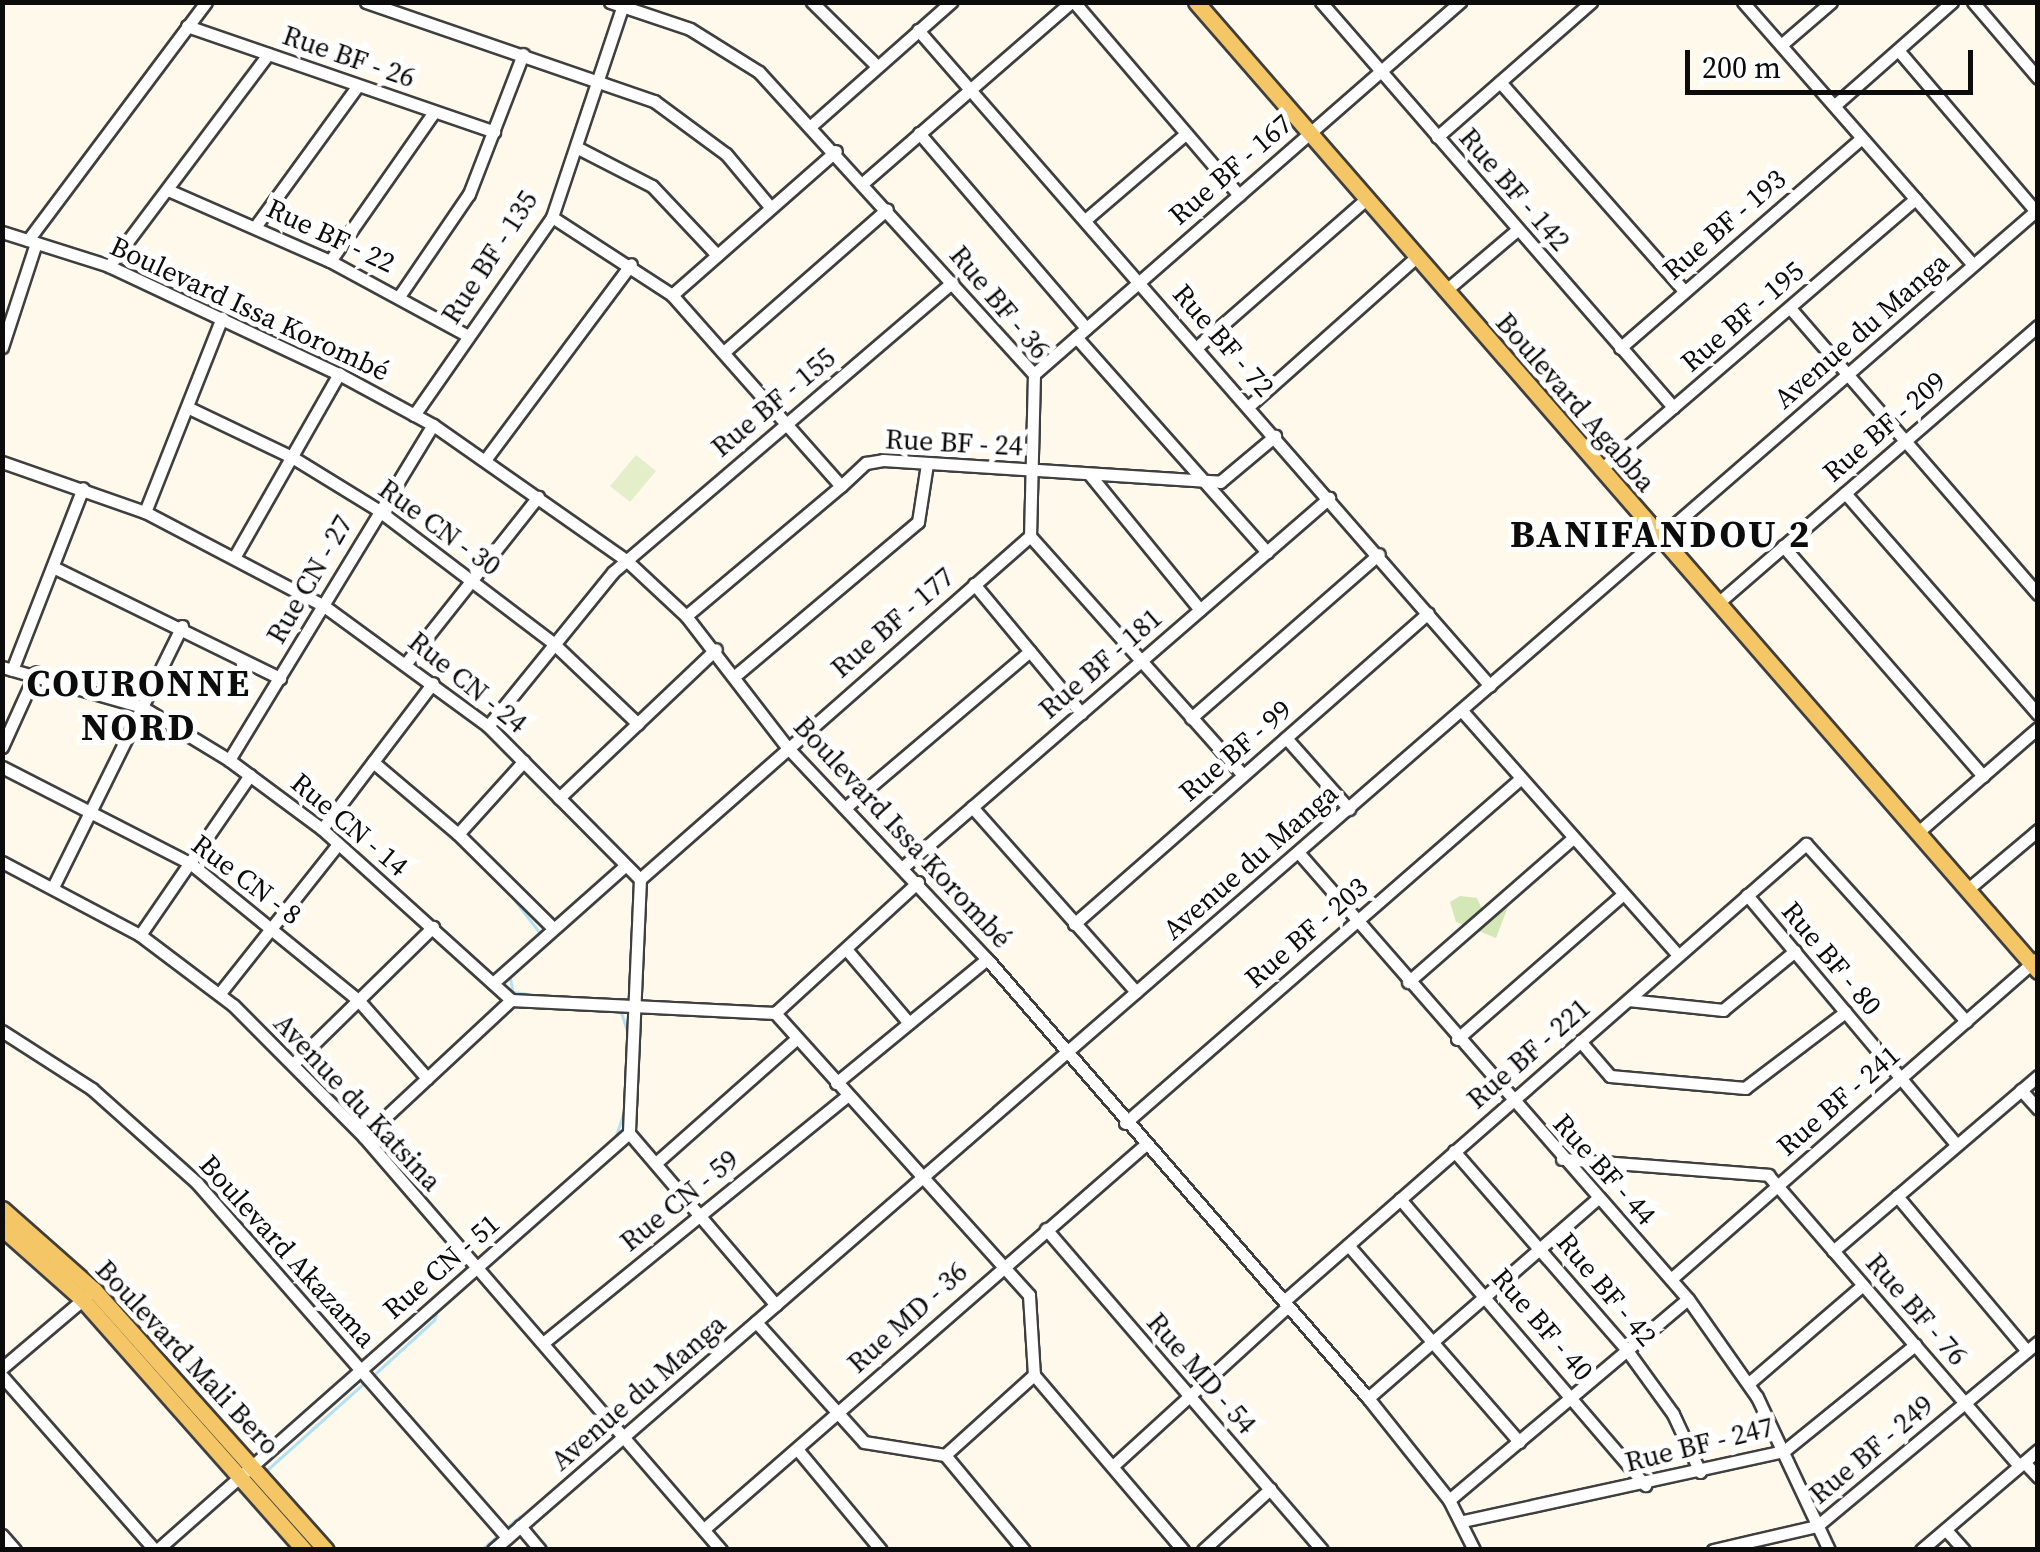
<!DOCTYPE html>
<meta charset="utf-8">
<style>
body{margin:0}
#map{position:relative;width:2040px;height:1552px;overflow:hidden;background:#fef9eb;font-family:"Source Serif 4",serif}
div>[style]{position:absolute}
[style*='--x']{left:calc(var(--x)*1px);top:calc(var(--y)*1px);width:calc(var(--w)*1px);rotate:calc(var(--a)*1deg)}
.green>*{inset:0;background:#d3e7b7}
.pitch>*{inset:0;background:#e4eec8}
.stream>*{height:2.5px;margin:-1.25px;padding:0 1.25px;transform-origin:1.25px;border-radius:1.25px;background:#b2e0f4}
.roads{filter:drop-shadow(2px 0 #3f3f3f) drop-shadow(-2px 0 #3f3f3f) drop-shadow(0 2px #3f3f3f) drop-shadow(0 -2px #3f3f3f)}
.minor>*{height:11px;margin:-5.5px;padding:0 5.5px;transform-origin:5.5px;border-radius:5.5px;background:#fff}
.major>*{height:15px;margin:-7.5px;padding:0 7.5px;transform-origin:7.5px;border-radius:7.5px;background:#f4c666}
span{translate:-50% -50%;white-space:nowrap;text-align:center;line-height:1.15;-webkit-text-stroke:10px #fff;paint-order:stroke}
.street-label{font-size:28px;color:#0c0c0c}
.district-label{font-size:38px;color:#0c0c0c;font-weight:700;letter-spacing:2.5px}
.frame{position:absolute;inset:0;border:5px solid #0c0c0c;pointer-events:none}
.scale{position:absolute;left:1685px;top:50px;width:288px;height:45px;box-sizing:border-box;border:5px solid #0c0c0c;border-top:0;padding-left:12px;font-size:30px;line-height:35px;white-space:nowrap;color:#0c0c0c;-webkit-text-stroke:8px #fff;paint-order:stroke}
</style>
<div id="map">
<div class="green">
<div style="clip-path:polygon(1460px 896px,1477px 898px,1486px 918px,1496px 914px,1497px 904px,1509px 904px,1496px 938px,1456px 922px,1450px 902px)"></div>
</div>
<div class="pitch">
<div style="clip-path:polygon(636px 455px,656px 471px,630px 502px,610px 486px)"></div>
</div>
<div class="stream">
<div style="--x:420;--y:809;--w:13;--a:42"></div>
<div style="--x:455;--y:838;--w:40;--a:46"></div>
<div style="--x:507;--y:890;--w:56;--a:52.3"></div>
<div style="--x:510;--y:976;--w:16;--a:79"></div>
<div style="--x:513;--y:992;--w:29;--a:8"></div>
<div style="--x:621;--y:1011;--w:22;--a:72"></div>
<div style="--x:615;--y:1139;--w:32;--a:-72"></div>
<div style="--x:376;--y:1373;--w:79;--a:-42.4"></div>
<div style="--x:434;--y:1320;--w:9;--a:-72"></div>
<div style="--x:266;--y:1471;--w:132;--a:-41.9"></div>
<div style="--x:507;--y:1527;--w:16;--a:-40"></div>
<div style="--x:481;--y:1550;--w:21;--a:-41"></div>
</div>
<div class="roads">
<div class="minor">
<div style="--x:366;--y:2;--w:305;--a:19"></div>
<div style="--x:654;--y:101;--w:89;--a:36.4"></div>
<div style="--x:726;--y:154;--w:70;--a:50.2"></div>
<div style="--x:610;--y:2;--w:84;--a:18.6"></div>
<div style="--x:690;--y:29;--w:81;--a:31.9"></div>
<div style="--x:759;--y:72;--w:408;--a:47.7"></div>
<div style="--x:1034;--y:374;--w:162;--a:91.4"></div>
<div style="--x:1030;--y:536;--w:320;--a:48.3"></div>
<div style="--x:812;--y:2;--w:91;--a:44.6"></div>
<div style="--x:1074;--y:2;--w:254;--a:49.5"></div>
<div style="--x:1321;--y:2;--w:537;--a:49"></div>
<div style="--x:1743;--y:2;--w:349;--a:48.8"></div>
<div style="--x:1973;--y:2;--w:100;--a:49.5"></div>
<div style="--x:187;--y:26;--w:325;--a:19"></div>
<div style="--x:918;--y:30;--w:870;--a:48.91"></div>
<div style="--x:1781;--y:45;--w:66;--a:-40.7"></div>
<div style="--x:1898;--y:50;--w:216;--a:49.5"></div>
<div style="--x:1500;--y:82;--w:278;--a:48.6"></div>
<div style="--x:1835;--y:105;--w:156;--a:-41.4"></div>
<div style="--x:812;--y:125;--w:186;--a:-41.5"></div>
<div style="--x:919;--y:133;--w:257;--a:49.4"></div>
<div style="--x:1437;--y:137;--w:205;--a:-41.2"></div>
<div style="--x:576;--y:147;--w:85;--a:27.2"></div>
<div style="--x:652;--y:186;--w:95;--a:46.7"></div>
<div style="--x:864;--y:182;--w:274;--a:-41"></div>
<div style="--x:168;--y:190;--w:177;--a:23.7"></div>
<div style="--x:330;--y:261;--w:157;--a:28.5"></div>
<div style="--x:552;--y:217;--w:143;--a:33"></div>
<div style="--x:672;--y:295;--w:255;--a:48.5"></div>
<div style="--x:841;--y:486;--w:34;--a:-43"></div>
<div style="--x:866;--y:463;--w:17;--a:-10"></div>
<div style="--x:883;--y:460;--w:338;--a:3.7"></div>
<div style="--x:1220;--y:482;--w:72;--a:-39.9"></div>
<div style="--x:1085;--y:220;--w:130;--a:-40.6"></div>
<div style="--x:255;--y:227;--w:175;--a:-54"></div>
<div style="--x:2;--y:232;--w:112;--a:17.6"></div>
<div style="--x:109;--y:266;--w:254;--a:25.2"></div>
<div style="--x:339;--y:374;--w:107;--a:28.5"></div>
<div style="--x:433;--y:425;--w:236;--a:35"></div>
<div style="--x:626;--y:560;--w:82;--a:43"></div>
<div style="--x:686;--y:616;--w:164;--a:52.4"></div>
<div style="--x:786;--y:746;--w:293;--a:46.7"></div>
<div style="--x:987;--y:959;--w:581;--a:49.05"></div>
<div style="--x:1368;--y:1398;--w:130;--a:51.5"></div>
<div style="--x:1449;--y:1500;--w:56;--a:63.4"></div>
<div style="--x:28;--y:240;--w:297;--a:-53.2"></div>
<div style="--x:330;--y:261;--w:182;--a:-55.1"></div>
<div style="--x:109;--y:266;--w:265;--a:-53.1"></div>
<div style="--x:1445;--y:291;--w:94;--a:-40.3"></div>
<div style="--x:400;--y:295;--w:122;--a:-55.7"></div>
<div style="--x:469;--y:194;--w:150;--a:-68.9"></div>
<div style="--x:672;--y:295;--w:218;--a:-41.3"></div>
<div style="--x:1790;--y:308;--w:379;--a:49.1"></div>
<div style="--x:1076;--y:337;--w:288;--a:48.4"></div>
<div style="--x:2;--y:347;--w:109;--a:-71.9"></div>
<div style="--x:1197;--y:347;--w:225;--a:-41.2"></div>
<div style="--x:1620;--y:348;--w:320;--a:-41"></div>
<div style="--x:725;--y:351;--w:215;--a:-41.2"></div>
<div style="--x:1034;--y:374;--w:566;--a:-41.13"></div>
<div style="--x:1249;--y:406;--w:222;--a:-41.7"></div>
<div style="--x:187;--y:407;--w:116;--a:25.5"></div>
<div style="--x:292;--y:457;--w:101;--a:31.6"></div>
<div style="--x:378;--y:510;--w:220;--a:37.2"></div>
<div style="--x:553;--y:643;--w:117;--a:43.6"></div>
<div style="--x:414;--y:415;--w:241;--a:-55.1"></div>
<div style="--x:552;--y:217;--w:227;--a:-71.5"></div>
<div style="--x:485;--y:460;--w:244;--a:-53.3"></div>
<div style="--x:2;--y:462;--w:151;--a:19.3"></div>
<div style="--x:145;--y:512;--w:202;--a:27.7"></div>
<div style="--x:324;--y:606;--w:203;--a:36.2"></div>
<div style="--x:488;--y:726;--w:216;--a:45.2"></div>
<div style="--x:640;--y:879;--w:254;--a:92.5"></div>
<div style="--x:1600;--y:470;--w:416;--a:-40.7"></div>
<div style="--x:1090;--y:475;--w:174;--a:50.8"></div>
<div style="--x:1845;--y:493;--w:293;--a:48.9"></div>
<div style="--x:145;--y:512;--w:209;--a:-68.4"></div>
<div style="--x:1783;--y:546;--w:305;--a:49"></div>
<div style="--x:235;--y:556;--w:210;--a:-60.3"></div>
<div style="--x:53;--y:567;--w:253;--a:26.1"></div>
<div style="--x:974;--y:584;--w:168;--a:50.3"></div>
<div style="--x:1718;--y:603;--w:423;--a:-40.9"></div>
<div style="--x:686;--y:616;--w:202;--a:-40"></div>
<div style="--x:407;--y:662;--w:211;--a:-51.6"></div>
<div style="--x:2;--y:667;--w:146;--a:15.9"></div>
<div style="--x:142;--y:707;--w:102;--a:31.3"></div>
<div style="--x:229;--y:760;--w:116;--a:36.6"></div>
<div style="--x:322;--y:829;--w:255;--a:42.1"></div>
<div style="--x:12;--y:670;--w:195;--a:-68.7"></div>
<div style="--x:736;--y:675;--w:238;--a:-40.1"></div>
<div style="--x:918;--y:522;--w:59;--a:-81.2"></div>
<div style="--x:1463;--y:712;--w:324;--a:48.5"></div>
<div style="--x:1191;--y:718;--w:249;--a:-41.1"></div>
<div style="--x:488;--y:726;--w:198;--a:-50.9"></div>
<div style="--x:613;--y:572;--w:446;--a:-40.5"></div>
<div style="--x:1286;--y:738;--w:95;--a:48.4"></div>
<div style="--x:2;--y:747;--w:82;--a:-65.6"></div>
<div style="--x:229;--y:760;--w:392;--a:-58.7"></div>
<div style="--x:373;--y:762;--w:111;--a:40.3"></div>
<div style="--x:458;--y:834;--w:134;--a:44.7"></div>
<div style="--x:2;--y:767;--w:211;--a:27.1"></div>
<div style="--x:190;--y:863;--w:218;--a:39.2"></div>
<div style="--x:359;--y:1001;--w:103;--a:48.6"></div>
<div style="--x:559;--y:798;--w:216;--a:-43.5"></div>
<div style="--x:846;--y:807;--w:241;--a:-40.3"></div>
<div style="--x:972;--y:807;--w:247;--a:48.4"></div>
<div style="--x:322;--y:829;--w:183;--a:-52.8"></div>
<div style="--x:1917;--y:833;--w:160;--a:-41"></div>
<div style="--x:458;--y:834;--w:98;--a:-47.9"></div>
<div style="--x:1298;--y:852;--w:593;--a:48.9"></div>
<div style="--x:1688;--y:1299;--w:120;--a:54.9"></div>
<div style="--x:1757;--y:1397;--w:169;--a:64.8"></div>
<div style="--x:2;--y:862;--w:156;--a:27.9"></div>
<div style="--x:140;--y:935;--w:116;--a:37"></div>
<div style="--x:233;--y:1005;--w:186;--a:45.2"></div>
<div style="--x:364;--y:1137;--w:546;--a:49.16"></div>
<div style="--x:903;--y:867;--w:564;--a:-40.9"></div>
<div style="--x:640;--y:879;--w:519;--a:-41.33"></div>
<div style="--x:54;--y:885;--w:289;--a:-63.7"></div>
<div style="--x:1968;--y:889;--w:92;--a:-40.1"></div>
<div style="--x:1747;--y:895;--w:326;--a:50"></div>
<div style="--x:1074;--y:924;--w:471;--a:-41.3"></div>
<div style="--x:140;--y:935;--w:194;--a:-55.5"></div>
<div style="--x:846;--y:949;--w:97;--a:49.6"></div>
<div style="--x:1408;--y:982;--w:219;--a:-41.1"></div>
<div style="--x:493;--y:983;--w:176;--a:-41.6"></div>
<div style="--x:220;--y:993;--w:190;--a:-51.6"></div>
<div style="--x:511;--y:1000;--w:264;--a:2.8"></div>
<div style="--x:1628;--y:1000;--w:96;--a:6"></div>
<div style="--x:1723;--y:1010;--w:93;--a:-39.3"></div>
<div style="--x:775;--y:1013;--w:194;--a:-42.5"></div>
<div style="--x:2;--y:1031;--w:107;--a:32.8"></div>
<div style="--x:92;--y:1089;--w:141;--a:41.8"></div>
<div style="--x:197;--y:1183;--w:471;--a:48.8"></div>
<div style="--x:1457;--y:1039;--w:220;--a:-41.1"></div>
<div style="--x:1580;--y:1041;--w:46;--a:49.4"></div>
<div style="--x:1610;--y:1076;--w:136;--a:5.1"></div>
<div style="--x:1745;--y:1088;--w:126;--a:-37.2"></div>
<div style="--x:293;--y:1064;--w:196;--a:-44.4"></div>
<div style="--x:836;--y:1083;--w:195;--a:-39.4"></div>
<div style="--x:2021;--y:1090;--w:25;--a:48"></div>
<div style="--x:1125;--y:1123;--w:524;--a:-41.05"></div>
<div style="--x:629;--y:1133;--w:226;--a:49.5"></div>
<div style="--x:364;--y:1137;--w:201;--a:-43"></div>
<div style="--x:1454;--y:1151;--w:262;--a:49"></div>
<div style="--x:1626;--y:1349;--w:80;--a:54.1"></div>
<div style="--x:1673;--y:1414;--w:64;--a:65"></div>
<div style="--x:1562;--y:1159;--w:207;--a:4.4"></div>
<div style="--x:1768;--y:1175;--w:384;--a:49.2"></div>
<div style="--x:657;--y:1162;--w:186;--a:-41.5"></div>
<div style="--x:1897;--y:1196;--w:202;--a:50"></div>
<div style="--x:1400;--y:1199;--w:377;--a:49.4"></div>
<div style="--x:1046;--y:1229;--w:423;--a:49.3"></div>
<div style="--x:1348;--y:1245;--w:261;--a:49"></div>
<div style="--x:1833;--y:1251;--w:270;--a:-40.5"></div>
<div style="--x:1671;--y:1279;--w:488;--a:-41.2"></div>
<div style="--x:1284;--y:1301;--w:694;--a:-41.2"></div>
<div style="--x:1806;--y:844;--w:239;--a:47.9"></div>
<div style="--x:756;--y:1322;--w:161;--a:48"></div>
<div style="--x:864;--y:1442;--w:82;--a:9.1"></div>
<div style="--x:945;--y:1455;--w:120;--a:-42"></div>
<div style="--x:1034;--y:1375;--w:80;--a:-93.6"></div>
<div style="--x:1029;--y:1295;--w:380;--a:-132"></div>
<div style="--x:543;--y:1343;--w:392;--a:-39.1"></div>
<div style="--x:2;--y:1368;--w:111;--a:-40.3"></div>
<div style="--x:1034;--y:1375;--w:230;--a:49.6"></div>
<div style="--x:2;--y:1376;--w:232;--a:48.7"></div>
<div style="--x:1749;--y:1383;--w:150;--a:-40.7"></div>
<div style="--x:1368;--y:1398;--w:303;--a:-41"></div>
<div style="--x:797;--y:1449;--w:131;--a:50.3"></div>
<div style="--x:945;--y:1455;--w:124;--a:50.3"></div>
<div style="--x:2024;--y:1462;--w:21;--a:47"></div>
<div style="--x:1115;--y:1464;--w:234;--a:-42.4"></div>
<div style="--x:1449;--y:1500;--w:312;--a:-40.1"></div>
<div style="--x:1463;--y:1521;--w:329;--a:-12.3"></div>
<div style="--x:1784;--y:1451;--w:169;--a:-39"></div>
<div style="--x:520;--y:1526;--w:31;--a:50"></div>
<div style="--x:704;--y:1529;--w:586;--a:-41.06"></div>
<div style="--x:1946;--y:1530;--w:27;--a:48"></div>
<div style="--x:2;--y:1535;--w:20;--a:49"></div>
<div style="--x:157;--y:1550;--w:630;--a:-41.46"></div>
<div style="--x:493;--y:1550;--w:2046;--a:-40.96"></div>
<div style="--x:1203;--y:1550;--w:91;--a:-42.3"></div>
<div style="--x:1713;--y:1550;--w:107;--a:-13"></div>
<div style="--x:1817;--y:1526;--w:288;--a:-39.8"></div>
<div style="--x:1921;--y:1550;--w:154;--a:-40.5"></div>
</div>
<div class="major">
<div style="--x:1196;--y:2;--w:1284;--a:49.01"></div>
<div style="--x:2;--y:1209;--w:123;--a:41.4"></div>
<div style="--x:94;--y:1290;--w:348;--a:48.3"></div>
<div style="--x:2;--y:1228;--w:108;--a:41.6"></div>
<div style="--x:83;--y:1300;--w:334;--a:48.5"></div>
</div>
</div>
<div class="street-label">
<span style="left:349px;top:56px;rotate:19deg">Rue BF - 26</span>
<span style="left:1230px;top:169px;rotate:-41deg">Rue BF - 167</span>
<span style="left:1515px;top:189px;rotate:49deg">Rue BF - 142</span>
<span style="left:1724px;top:224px;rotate:-41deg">Rue BF - 193</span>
<span style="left:331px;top:235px;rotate:25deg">Rue BF - 22</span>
<span style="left:489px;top:257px;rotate:-57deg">Rue BF - 135</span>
<span style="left:1000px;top:302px;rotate:50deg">Rue BF - 36</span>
<span style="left:250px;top:308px;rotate:25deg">Boulevard Issa Korombé</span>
<span style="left:1742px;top:316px;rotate:-41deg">Rue BF - 195</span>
<span style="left:1861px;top:330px;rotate:-41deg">Avenue du Manga</span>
<span style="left:1224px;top:340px;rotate:49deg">Rue BF - 72</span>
<span style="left:773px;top:402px;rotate:-40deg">Rue BF - 155</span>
<span style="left:1576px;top:402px;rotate:49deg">Boulevard Agabba</span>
<span style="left:1884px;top:426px;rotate:-41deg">Rue BF - 209</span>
<span style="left:954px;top:442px;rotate:3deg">Rue BF - 24</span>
<span style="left:440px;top:527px;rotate:36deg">Rue CN - 30</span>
<span style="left:309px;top:579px;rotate:-60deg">Rue CN - 27</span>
<span style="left:892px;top:622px;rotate:-41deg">Rue BF - 177</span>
<span style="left:1100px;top:663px;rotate:-41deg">Rue BF - 181</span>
<span style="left:468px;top:682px;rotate:39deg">Rue CN - 24</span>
<span style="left:1235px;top:750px;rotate:-41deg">Rue BF - 99</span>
<span style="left:350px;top:824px;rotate:40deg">Rue CN - 14</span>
<span style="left:903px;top:832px;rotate:47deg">Boulevard Issa Korombé</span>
<span style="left:1250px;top:861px;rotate:-41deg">Avenue du Manga</span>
<span style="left:247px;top:879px;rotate:37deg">Rue CN - 8</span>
<span style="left:1306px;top:932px;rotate:-41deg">Rue BF - 203</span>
<span style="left:1832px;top:958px;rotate:50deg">Rue BF - 80</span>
<span style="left:1528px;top:1053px;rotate:-41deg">Rue BF - 221</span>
<span style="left:1838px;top:1100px;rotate:-41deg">Rue BF - 241</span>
<span style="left:358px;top:1102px;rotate:47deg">Avenue du Katsina</span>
<span style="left:1605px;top:1169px;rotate:48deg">Rue BF - 44</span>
<span style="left:679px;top:1200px;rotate:-39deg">Rue CN - 59</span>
<span style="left:288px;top:1251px;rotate:48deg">Boulevard Akazama</span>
<span style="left:441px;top:1266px;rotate:-41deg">Rue CN - 51</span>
<span style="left:1607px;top:1289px;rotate:50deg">Rue BF - 42</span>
<span style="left:1917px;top:1309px;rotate:49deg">Rue BF - 76</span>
<span style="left:907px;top:1317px;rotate:-42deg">Rue MD - 36</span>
<span style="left:1543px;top:1324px;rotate:49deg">Rue BF - 40</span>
<span style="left:188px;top:1357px;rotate:47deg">Boulevard Mali Bero</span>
<span style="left:1202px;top:1373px;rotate:49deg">Rue MD - 54</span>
<span style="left:638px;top:1392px;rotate:-41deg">Avenue du Manga</span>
<span style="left:1699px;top:1444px;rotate:-14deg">Rue BF - 247</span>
<span style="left:1871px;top:1449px;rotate:-40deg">Rue BF - 249</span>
</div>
<div class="district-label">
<span style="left:1661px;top:535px">BANIFANDOU 2</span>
<span style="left:139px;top:706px">COURONNE<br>NORD</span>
</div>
<div class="frame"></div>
<div class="scale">200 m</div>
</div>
